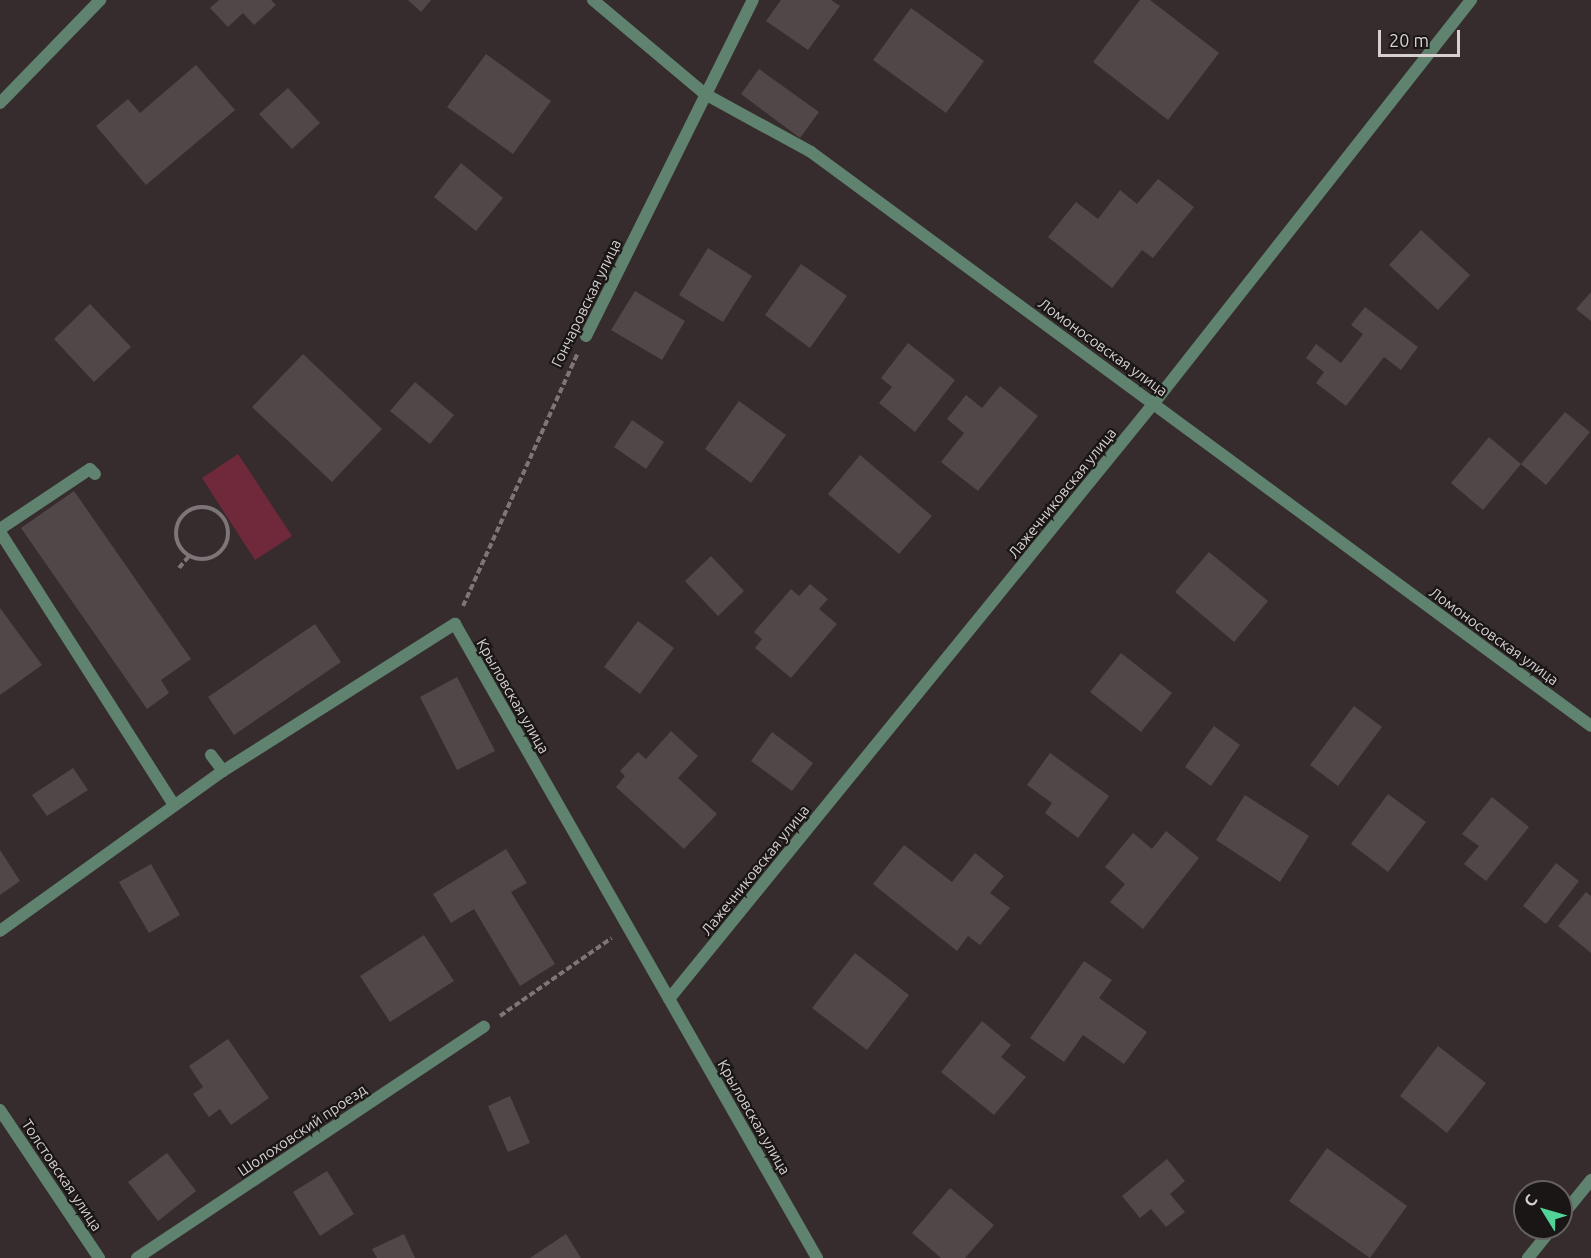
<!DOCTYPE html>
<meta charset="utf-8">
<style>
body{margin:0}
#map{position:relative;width:1591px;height:1258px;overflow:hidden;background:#362c2e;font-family:Ubuntu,sans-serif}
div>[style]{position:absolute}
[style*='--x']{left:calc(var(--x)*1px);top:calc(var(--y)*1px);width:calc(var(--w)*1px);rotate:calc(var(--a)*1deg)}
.green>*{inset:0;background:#6f293b}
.building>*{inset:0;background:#514648}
.path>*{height:4px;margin-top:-2px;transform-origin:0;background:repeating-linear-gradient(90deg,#7d7577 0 6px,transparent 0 9px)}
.path>.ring{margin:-2px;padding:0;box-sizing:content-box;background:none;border:4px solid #7d7577;border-radius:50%}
.service>*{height:12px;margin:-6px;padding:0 6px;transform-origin:6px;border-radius:6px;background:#5f836f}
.minor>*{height:12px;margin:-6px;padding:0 6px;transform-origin:6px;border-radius:6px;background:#5f836f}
span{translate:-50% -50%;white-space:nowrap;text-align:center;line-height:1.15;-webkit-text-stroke:4.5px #1a1616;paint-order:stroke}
.street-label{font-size:15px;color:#d6d0d1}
.north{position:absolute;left:1513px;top:1180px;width:60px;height:60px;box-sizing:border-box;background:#1a1616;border:2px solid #656061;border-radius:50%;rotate:307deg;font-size:16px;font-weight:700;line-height:24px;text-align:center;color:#d6d0d1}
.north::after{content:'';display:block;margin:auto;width:21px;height:27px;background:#52d397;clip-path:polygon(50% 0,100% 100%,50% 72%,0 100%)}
.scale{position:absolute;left:1378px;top:30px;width:82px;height:27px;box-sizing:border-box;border:3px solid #d6d0d1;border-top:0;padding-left:8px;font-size:18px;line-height:21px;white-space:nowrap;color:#d6d0d1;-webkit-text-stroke:4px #1a1616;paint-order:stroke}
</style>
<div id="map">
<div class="green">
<div style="clip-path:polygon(238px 454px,292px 536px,255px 560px,202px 478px)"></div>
</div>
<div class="building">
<div style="clip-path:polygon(219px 0,271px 0,276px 5px,254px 25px,243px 13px,228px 27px,210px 8px)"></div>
<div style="clip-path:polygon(408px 0,431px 0,421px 12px)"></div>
<div style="clip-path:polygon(781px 0,831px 0,840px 6px,808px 50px,766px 21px)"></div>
<div style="clip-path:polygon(1140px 0,1150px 0,1219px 53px,1168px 120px,1093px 62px)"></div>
<div style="clip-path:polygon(911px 8px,984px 61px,946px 113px,873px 60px)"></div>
<div style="clip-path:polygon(486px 54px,551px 101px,513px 154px,447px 107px)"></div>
<div style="clip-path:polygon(196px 65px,235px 110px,146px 185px,96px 126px,128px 99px,140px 113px)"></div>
<div style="clip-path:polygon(759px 69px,819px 112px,800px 138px,741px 94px)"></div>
<div style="clip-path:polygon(288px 88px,320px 123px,292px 149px,259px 114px)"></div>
<div style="clip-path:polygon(461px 163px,503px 198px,476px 231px,434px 197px)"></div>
<div style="clip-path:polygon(1158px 179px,1194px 207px,1153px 258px,1142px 250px,1112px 288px,1048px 237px,1076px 202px,1098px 219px,1120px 190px,1137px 204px)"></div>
<div style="clip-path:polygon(1421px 230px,1470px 275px,1438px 310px,1389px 265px)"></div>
<div style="clip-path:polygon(708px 248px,752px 276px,723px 322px,679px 295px)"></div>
<div style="clip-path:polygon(801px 264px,847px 296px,810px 348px,765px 315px)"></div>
<div style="clip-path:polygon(635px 291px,685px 321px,662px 360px,611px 330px)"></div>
<div style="clip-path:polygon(1591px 292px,1591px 321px,1576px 309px)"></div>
<div style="clip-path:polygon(90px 304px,131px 347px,94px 382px,54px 339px)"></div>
<div style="clip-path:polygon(1365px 307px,1418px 347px,1401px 370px,1384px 357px,1346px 406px,1316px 383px,1324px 372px,1306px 358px,1316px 344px,1341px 363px,1363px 334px,1351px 325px)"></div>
<div style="clip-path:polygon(908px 343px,955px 380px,915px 432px,879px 403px,892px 387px,881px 378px)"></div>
<div style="clip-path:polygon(303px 354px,382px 429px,332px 482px,252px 407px)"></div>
<div style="clip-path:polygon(415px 382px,454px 415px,430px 444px,390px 411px)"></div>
<div style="clip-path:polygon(1000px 386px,1038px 416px,978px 491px,941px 462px,964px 433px,947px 419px,966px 395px,982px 408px)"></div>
<div style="clip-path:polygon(739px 401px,786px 435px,751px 483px,705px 449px)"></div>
<div style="clip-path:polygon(1565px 412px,1590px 432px,1546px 485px,1521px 464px)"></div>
<div style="clip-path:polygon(632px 420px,664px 442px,646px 469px,614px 447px)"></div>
<div style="clip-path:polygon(1489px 437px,1521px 464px,1483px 510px,1451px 483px)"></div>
<div style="clip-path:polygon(860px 455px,932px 516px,899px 554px,828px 494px)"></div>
<div style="clip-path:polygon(74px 491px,191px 659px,161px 680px,169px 693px,147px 709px,21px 528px)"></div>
<div style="clip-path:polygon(1209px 552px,1268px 601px,1234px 642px,1175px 592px)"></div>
<div style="clip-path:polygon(711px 556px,744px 591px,718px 616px,685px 581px)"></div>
<div style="clip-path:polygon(810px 584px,828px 599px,819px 609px,837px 624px,791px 678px,755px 648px,762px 639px,754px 632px,791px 589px,799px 596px)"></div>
<div style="clip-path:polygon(0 608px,42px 665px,0 695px)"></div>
<div style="clip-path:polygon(638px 621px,674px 648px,640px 694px,604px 667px)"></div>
<div style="clip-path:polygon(315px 624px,341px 662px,234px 735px,208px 697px)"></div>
<div style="clip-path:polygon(1121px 653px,1172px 693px,1141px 732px,1090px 692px)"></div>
<div style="clip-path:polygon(457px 677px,495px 751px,457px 770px,420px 697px)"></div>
<div style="clip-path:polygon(1354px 706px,1382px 727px,1338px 786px,1310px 765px)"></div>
<div style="clip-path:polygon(1214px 726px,1240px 745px,1211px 786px,1185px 767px)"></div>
<div style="clip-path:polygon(671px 731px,698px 756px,678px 778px,717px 814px,684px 849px,616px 787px,625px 776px,620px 771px,638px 752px,646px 759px)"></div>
<div style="clip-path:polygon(772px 732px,813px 763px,792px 791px,751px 761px)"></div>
<div style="clip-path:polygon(1050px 753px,1109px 796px,1078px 838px,1045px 813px,1052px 803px,1027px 785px)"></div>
<div style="clip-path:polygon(73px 768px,88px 790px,47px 816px,32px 795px)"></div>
<div style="clip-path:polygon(1388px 794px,1426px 822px,1388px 872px,1351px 844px)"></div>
<div style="clip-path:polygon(1245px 795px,1309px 836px,1280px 882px,1216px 840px)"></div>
<div style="clip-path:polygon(1492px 797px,1529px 827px,1486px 881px,1464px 864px,1479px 846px,1462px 834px)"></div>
<div style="clip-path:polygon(1166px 831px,1199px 858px,1143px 929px,1110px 902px,1125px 884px,1105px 867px,1133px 833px,1152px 849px)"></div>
<div style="clip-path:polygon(904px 845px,952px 882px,975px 853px,1004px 876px,990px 893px,1010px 908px,980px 945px,968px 936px,957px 951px,873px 884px)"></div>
<div style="clip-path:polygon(506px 849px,527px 883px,511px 892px,555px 964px,520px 986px,474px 909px,451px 923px,433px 894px)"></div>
<div style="clip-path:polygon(0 850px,20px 881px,0 895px)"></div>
<div style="clip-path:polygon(1556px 863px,1579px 881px,1546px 924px,1523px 906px)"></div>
<div style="clip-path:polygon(151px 864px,180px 915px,149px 933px,119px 882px)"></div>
<div style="clip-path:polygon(1586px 892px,1591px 896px,1591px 953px,1558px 926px)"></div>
<div style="clip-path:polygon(424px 935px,454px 981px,390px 1022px,360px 976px)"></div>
<div style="clip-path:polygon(855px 953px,909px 995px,867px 1050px,812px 1008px)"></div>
<div style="clip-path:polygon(1084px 961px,1112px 980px,1099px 998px,1147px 1032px,1124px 1064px,1083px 1035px,1064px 1062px,1030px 1038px)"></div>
<div style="clip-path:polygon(982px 1021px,1011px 1045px,1001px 1057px,1026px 1077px,994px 1115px,941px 1072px)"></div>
<div style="clip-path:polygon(228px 1039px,269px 1098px,231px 1125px,220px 1109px,209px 1117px,193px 1094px,203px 1087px,189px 1066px)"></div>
<div style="clip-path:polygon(1438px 1046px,1486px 1083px,1447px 1133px,1400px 1096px)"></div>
<div style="clip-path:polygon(510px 1096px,530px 1143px,508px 1152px,488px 1106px)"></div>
<div style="clip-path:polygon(1327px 1148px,1407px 1206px,1370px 1258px,1289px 1201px)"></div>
<div style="clip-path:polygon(167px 1153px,196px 1191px,158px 1221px,128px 1182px)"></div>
<div style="clip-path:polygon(1167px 1159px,1185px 1181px,1170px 1194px,1185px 1212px,1166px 1227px,1151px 1209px,1140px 1218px,1122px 1196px)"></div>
<div style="clip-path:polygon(327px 1171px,354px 1214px,320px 1236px,293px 1192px)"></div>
<div style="clip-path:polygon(950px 1188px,994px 1225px,965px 1258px,941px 1258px,912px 1233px)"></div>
<div style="clip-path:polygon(404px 1234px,415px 1258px,377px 1258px,372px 1249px)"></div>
<div style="clip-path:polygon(566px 1234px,581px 1258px,530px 1258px)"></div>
</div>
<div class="path">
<div class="ring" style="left:176px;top:507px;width:48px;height:48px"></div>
<div style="--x:179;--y:568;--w:16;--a:-50"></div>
<div style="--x:463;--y:606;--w:278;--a:-65.6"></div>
<div style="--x:500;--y:1016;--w:136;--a:-34.9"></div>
</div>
<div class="service">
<div style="--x:0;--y:529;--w:108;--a:-33.7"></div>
<div style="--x:90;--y:469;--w:7;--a:45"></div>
<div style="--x:0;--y:532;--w:324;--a:57.5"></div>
<div style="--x:211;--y:755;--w:20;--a:53"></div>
</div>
<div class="minor">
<div style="--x:593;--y:0;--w:146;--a:40"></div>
<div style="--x:705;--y:94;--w:121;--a:28.7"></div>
<div style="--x:811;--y:152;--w:968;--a:36.35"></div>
<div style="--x:0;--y:103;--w:144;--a:-45.8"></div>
<div style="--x:586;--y:336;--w:375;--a:-63.6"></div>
<div style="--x:0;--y:931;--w:274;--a:-35.7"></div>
<div style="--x:223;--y:771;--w:275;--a:-32.4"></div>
<div style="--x:455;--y:624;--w:730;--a:60.27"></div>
<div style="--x:669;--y:999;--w:768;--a:-50.86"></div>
<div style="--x:1154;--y:403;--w:513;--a:-51.81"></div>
<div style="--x:0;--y:1110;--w:178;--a:56.2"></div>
<div style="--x:1561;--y:1217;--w:48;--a:-51"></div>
<div style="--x:137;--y:1258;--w:417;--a:-33.7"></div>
<div style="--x:1528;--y:1258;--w:38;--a:-51"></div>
</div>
<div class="street-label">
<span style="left:586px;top:303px;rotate:-64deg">Гончаровская улица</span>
<span style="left:1103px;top:347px;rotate:36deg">Ломоносовская улица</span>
<span style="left:1062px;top:493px;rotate:-51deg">Лажечниковская улица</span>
<span style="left:1494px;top:636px;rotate:36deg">Ломоносовская улица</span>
<span style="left:513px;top:696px;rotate:60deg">Крыловская улица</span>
<span style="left:755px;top:870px;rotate:-51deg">Лажечниковская улица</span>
<span style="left:754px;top:1117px;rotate:60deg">Крыловская улица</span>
<span style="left:302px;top:1130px;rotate:-34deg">Шолоховский проезд</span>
<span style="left:62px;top:1175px;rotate:56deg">Толстовская улица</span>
</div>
<div class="north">С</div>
<div class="scale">20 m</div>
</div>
